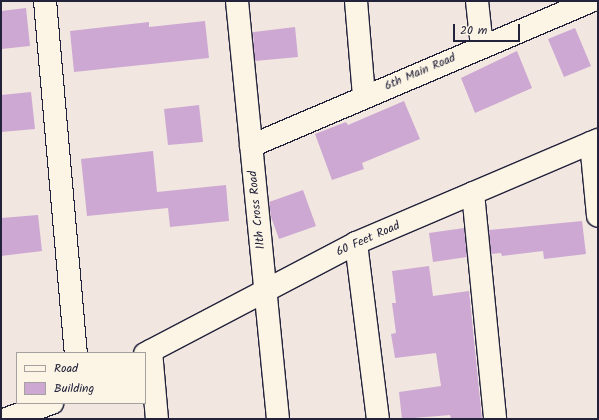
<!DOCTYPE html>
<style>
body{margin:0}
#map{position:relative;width:599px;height:420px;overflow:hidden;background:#f2e6e1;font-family:Kalam,sans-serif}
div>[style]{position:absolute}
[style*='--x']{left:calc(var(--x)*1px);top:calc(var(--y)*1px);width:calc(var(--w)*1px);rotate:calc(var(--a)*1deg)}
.building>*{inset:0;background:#cca8d2}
.roads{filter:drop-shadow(1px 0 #22223b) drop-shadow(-1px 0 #22223b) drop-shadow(0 1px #22223b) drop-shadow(0 -1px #22223b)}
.minor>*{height:22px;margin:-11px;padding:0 11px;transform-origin:11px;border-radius:11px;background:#fcf5e5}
span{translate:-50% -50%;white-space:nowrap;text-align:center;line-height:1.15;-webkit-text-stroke:3px #fcf5e5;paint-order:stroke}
.street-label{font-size:12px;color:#22223b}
.frame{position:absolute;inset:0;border:2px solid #22223b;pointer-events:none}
.legend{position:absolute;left:16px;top:352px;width:130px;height:52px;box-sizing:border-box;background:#fcf5e5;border:1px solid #a5a1a1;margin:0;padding:5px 7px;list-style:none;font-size:12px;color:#22223b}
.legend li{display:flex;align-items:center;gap:8px;height:20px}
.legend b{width:20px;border:1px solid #a5a1a1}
.scale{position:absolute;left:453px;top:24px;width:67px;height:18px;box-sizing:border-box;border:2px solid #22223b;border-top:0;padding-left:5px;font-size:12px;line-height:14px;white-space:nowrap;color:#22223b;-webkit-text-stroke:3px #fcf5e5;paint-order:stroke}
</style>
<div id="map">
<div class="building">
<div style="clip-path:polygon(26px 8px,30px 46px,1px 49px,1px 11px)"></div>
<div style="clip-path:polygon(205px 21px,209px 58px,74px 72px,70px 31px,149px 22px,149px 27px)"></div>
<div style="clip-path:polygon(295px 27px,298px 57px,255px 61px,253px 32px)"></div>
<div style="clip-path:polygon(575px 28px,591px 66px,564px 77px,548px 39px)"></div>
<div style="clip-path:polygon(517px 51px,532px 88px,475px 113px,461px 78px)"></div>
<div style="clip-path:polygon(31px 92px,35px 129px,1px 132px,1px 95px)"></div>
<div style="clip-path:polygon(404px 101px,420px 139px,362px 163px,364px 169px,332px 180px,315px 134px,346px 122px,348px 125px)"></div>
<div style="clip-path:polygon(199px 105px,203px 142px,168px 145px,164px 109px)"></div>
<div style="clip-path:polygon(153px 151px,157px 192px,226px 185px,229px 221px,170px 227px,168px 208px,87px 216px,81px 159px)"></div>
<div style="clip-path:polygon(303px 190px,316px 226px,279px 239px,271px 217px,269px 202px)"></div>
<div style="clip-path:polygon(38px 215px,42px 251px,1px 256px,1px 218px)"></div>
<div style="clip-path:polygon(582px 221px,586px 254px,544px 259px,543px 251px,502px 256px,501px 253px,491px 254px,489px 230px)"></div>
<div style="clip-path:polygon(464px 228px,467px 257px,433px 262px,429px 233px)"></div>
<div style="clip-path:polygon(429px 266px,433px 296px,469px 291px,482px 419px,451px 419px,450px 415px,402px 419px,399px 392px,441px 386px,436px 353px,395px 358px,391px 334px,396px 333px,392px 303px,396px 303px,392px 271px)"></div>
</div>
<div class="roads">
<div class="minor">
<div style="--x:45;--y:1;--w:353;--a:85"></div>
<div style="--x:237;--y:1;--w:420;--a:84.4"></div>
<div style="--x:356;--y:1;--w:95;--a:85.2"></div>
<div style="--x:477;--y:1;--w:46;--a:83.8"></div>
<div style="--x:591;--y:143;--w:73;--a:84.5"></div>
<div style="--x:251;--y:146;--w:370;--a:-23.1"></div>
<div style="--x:473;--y:193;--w:227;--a:84.4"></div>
<div style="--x:356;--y:243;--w:177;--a:82.9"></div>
<div style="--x:151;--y:351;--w:68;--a:85"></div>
<div style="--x:145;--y:354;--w:238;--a:-27.7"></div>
<div style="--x:356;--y:243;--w:263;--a:-23.1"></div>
<div style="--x:6;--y:419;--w:49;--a:-19.2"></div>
</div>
</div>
<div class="street-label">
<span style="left:420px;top:72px;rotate:-23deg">6th Main Road</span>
<span style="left:257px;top:210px;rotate:-96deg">11th Cross Road</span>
<span style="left:368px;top:239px;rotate:-24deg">60 Feet Road</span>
</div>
<div class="frame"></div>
<ul class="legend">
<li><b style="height:5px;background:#fcf5e5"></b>Road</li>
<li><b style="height:11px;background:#cca8d2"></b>Building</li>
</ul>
<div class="scale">20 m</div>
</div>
